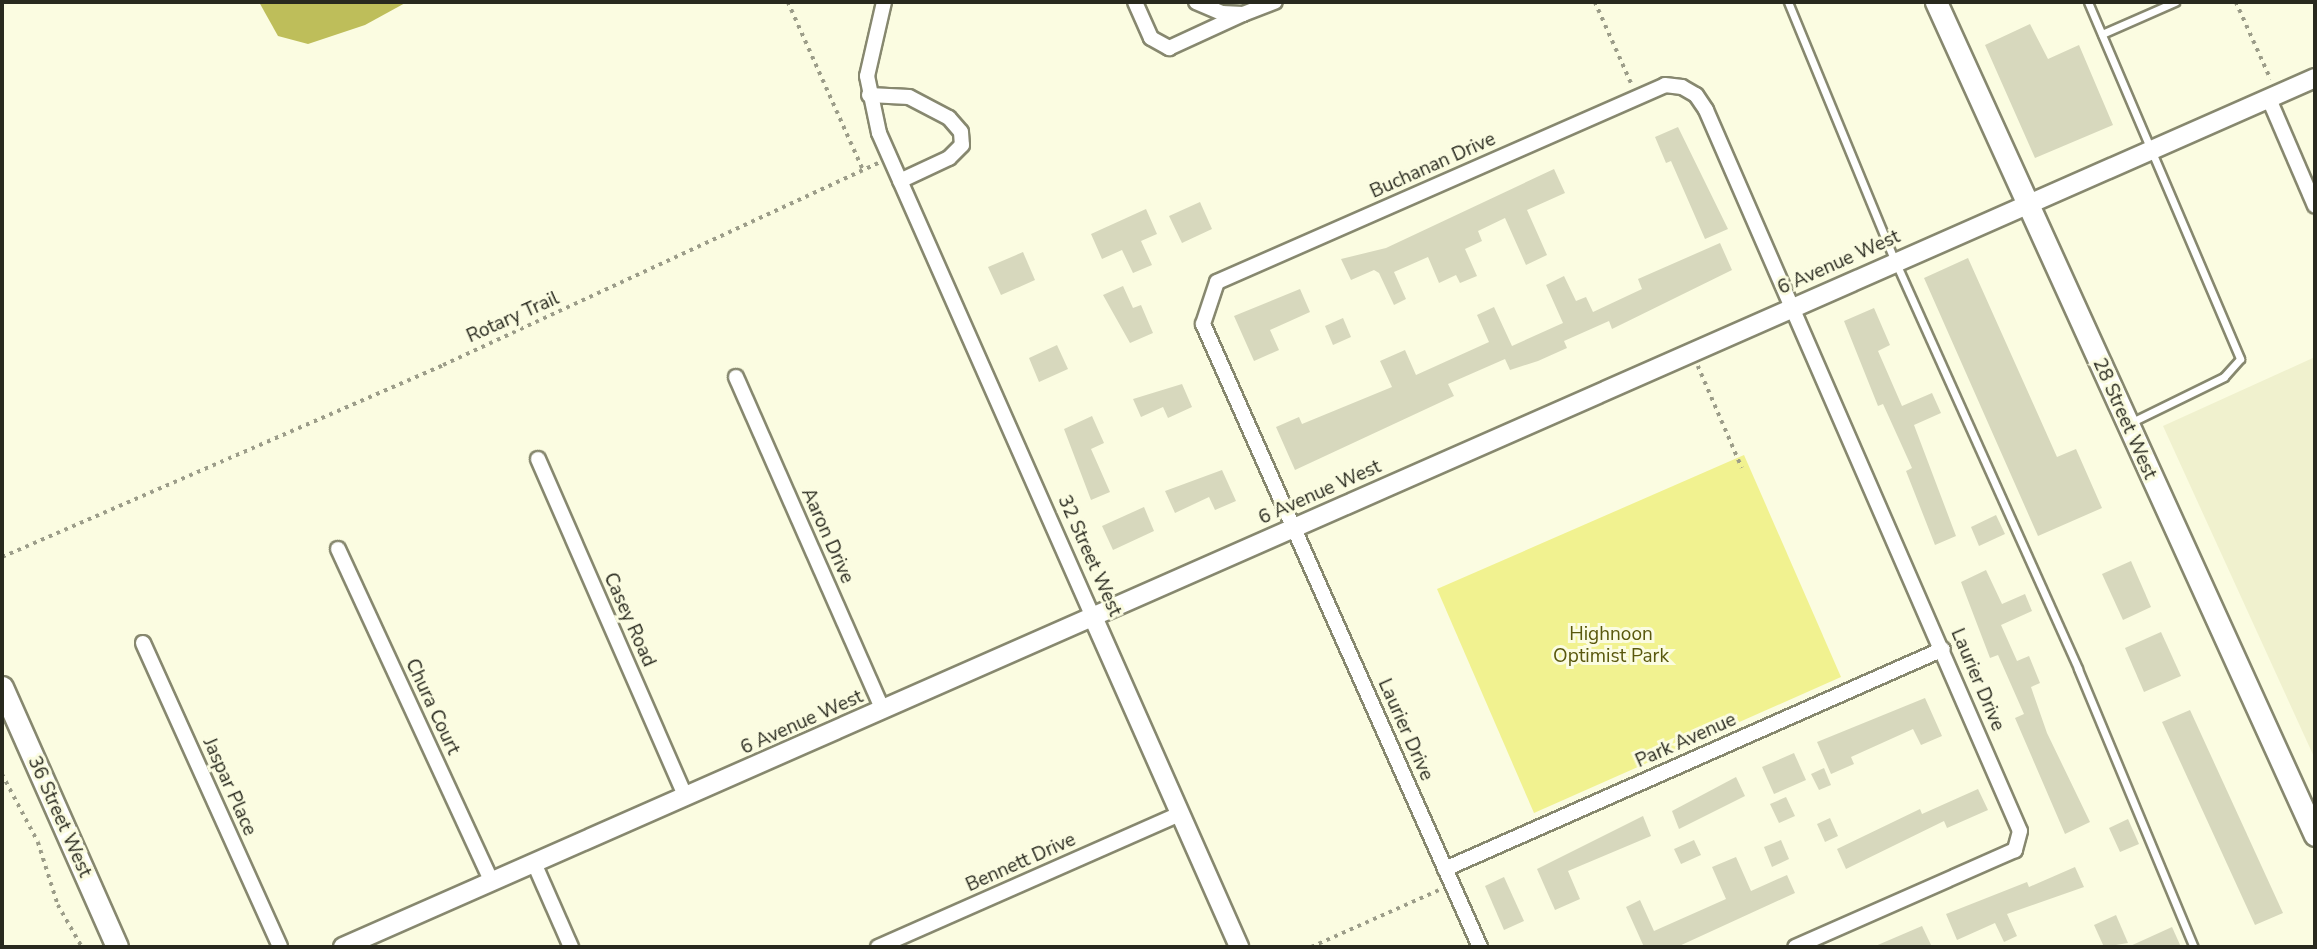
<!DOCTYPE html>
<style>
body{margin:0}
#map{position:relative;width:2317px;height:949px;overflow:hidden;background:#fbfce1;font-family:"Nunito Sans",sans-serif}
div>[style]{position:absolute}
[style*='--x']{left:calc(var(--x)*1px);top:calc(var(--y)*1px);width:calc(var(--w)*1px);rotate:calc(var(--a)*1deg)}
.built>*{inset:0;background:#f0f1ce}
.green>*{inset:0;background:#f1f290}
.water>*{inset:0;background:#bebe5a}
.building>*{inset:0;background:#d7d8bd}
.path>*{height:3.5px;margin-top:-1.75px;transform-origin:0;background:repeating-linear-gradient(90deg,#9c9d89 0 3.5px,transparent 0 8.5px)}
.roads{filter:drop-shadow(2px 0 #87886f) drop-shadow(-2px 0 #87886f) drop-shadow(0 2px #87886f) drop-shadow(0 -2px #87886f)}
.service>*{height:7px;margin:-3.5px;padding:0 3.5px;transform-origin:3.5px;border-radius:3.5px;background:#fff}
.minor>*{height:14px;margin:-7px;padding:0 7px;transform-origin:7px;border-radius:7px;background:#fff}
.tertiary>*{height:18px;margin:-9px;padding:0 9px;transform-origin:9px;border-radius:9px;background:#fff}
.secondary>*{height:21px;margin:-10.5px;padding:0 10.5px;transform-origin:10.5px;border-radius:10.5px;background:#fff}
span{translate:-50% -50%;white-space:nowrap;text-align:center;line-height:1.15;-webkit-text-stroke:6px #fbfce1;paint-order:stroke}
.street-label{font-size:19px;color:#28291e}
.park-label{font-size:19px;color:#59580c}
.frame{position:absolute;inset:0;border:4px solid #28291e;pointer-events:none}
</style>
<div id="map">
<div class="built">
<div style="clip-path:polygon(2315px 357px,2315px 759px,2163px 426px)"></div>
</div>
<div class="green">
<div style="clip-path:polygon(1744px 455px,1841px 677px,1534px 813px,1437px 589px)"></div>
</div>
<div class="water">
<div style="clip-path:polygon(259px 2px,407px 2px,365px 25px,308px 44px,278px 36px)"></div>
</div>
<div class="building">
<div style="clip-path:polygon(2030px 24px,2048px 59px,2079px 45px,2113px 125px,2035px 158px,1985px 45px)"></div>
<div style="clip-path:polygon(1678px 127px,1728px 229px,1705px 239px,1671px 161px,1666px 163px,1655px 137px)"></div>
<div style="clip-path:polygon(1554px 169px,1565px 193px,1527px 210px,1547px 255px,1526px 265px,1505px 218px,1478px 231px,1482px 241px,1465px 249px,1477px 276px,1460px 283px,1456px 275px,1439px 283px,1428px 257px,1394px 272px,1406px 299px,1394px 305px,1379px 273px,1374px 270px,1351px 280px,1341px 259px,1386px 248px)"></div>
<div style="clip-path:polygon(1200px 202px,1212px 229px,1182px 243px,1169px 216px)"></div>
<div style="clip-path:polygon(1146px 209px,1157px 234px,1141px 241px,1152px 265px,1133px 273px,1122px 250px,1102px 259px,1091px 234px)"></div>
<div style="clip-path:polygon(1720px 243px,1732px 270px,1612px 329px,1609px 321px,1564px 341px,1567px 348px,1538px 361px,1510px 370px,1505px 359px,1448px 384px,1454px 396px,1295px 470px,1276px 427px,1299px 417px,1302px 424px,1392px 387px,1380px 361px,1405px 350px,1416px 375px,1489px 342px,1477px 315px,1494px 307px,1512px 346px,1563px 323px,1546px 285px,1564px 276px,1576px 301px,1586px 297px,1593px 312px,1642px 289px,1638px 279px)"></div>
<div style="clip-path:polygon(1023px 252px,1035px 280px,1001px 295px,988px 267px)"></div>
<div style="clip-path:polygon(1968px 258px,2057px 457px,2076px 449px,2102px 508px,2038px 536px,1924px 278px)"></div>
<div style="clip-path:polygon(1123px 286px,1133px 308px,1141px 305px,1153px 333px,1130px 343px,1103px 295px)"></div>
<div style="clip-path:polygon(1300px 289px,1310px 312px,1270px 330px,1279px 350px,1254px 361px,1234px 316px)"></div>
<div style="clip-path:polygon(1874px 308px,1890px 345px,1878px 351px,1902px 406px,1932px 393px,1941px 413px,1914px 425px,1956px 536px,1935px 545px,1906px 471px,1912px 468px,1883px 404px,1878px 406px,1844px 321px)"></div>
<div style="clip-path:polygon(1343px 318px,1351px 337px,1333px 345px,1325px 326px)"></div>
<div style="clip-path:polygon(1057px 345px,1068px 369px,1039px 382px,1029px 358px)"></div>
<div style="clip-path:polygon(1182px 384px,1192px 407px,1168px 418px,1163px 407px,1141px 417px,1133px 399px)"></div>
<div style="clip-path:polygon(1092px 416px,1104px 443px,1091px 449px,1110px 492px,1091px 500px,1064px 429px)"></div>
<div style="clip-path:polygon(1222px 470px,1236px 501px,1215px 510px,1209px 497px,1175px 513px,1165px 491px)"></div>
<div style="clip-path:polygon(1144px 507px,1154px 531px,1113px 550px,1102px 526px)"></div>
<div style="clip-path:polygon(1996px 515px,2005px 534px,1979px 546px,1971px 527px)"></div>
<div style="clip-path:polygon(2131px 561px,2151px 607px,2123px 620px,2102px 574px)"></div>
<div style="clip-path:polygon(1986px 570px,2002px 604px,2025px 594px,2032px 611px,2001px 625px,2017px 661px,2029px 656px,2040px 683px,2031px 687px,2047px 733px,2090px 822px,2065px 834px,2015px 718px,2024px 714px,1998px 655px,1990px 658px,1961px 582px)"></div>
<div style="clip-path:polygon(2161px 632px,2181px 676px,2144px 692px,2125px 648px)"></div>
<div style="clip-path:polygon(1925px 698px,1942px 736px,1921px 745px,1913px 729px,1851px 757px,1854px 764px,1831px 774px,1817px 742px)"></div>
<div style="clip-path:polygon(2190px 710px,2283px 913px,2255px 925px,2162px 722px)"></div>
<div style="clip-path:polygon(1794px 753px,1806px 780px,1774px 794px,1762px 767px)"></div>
<div style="clip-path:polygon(1824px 768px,1831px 785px,1819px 790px,1811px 774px)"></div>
<div style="clip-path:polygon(1736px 777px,1745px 796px,1679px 829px,1672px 811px)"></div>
<div style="clip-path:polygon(1978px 789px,1988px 810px,1947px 828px,1944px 821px,1846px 869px,1837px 849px,1920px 809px,1922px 814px)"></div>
<div style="clip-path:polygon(1786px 797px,1795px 816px,1779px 823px,1770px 804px)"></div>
<div style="clip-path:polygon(1643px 816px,1651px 836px,1568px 871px,1580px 899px,1555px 910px,1537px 869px)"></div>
<div style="clip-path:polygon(1830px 818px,1838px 836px,1825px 842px,1817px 824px)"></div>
<div style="clip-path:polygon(2128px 819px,2139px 844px,2120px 852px,2109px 828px)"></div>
<div style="clip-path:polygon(1694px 840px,1701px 855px,1681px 864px,1674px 849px)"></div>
<div style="clip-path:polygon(1781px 840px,1789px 859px,1772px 867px,1764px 847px)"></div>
<div style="clip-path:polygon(1736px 857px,1751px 891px,1787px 875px,1795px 893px,1677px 947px,1644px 947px,1626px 907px,1640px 900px,1654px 931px,1726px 899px,1712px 867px)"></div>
<div style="clip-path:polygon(2075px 867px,2084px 887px,2007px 914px,2017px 936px,2004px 942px,1995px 923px,1957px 940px,1946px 914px,2027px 882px,2029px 887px)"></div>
<div style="clip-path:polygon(1504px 877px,1524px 921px,1504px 930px,1485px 886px)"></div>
<div style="clip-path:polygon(2116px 915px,2128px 943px,2104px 947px,2094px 925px)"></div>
<div style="clip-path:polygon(1922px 926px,1932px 947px,1873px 947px)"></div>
<div style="clip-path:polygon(2172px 927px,2181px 947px,2128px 947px)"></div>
</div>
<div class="path">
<div style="--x:788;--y:2;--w:184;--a:65.9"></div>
<div style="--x:1595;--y:2;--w:89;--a:66"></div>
<div style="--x:2236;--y:2;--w:85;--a:65.8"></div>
<div style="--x:1698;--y:366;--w:111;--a:66.7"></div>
<div style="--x:2;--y:557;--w:481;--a:-23.5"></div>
<div style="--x:443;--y:365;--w:480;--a:-24.9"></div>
<div style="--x:2;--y:774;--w:77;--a:62.1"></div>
<div style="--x:38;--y:842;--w:66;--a:72.4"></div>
<div style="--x:58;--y:905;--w:48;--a:60.3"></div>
<div style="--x:1311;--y:947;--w:142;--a:-24"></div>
</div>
<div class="roads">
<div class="service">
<div style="--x:1788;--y:2;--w:280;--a:67.6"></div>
<div style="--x:1895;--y:261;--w:447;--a:65.8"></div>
<div style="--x:2078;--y:669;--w:301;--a:67.4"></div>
<div style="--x:2088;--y:2;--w:388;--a:66.9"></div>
<div style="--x:2240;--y:359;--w:24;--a:132"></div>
<div style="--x:2224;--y:377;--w:105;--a:153.9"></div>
<div style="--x:2102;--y:34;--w:80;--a:-23.7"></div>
</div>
<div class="minor">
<div style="--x:884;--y:2;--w:76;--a:102.9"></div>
<div style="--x:867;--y:76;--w:58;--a:78.1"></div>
<div style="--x:879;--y:133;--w:529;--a:66.15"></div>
<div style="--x:1135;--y:2;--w:39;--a:66"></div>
<div style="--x:1151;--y:38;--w:21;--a:29"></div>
<div style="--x:1169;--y:48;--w:81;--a:-24.7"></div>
<div style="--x:1196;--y:2;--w:28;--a:23"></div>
<div style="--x:1222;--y:13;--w:21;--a:3"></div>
<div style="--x:1243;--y:14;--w:34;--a:-21"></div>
<div style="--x:869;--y:95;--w:40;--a:2.9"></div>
<div style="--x:909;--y:97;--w:45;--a:27.7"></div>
<div style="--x:949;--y:118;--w:18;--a:49"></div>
<div style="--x:961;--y:132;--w:13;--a:86"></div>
<div style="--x:962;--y:145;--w:18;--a:135"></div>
<div style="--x:949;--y:158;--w:54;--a:154.9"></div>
<div style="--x:2269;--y:99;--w:116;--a:66.7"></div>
<div style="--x:736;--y:377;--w:364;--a:66.2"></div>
<div style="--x:538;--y:459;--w:369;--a:66.4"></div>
<div style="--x:338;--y:549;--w:367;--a:65.2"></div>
<div style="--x:143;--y:643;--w:333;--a:65.7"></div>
<div style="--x:534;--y:863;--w:92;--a:66.2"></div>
<div style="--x:1445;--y:869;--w:544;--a:-23.83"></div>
<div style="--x:878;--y:947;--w:330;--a:-23.8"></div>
<div style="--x:1480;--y:947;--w:682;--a:-113.97"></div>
<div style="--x:1203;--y:324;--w:44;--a:-71.6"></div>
<div style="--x:1217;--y:282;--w:489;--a:-23.7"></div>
<div style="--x:1665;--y:85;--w:17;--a:7"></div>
<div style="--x:1682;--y:87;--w:16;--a:30"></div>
<div style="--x:1696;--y:95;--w:18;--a:56"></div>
<div style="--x:1706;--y:110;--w:786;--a:66.47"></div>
<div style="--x:2020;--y:831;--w:20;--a:105"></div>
<div style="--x:2015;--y:850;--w:240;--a:156.2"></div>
</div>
<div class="tertiary">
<div style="--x:1093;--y:617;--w:361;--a:66.1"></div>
<div style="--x:343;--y:947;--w:2155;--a:-23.78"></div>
</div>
<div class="secondary">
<div style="--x:1936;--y:2;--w:915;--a:65.54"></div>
<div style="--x:2;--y:687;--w:284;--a:66.1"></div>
</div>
</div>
<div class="street-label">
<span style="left:1433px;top:166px;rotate:-24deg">Buchanan Drive</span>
<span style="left:1839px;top:263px;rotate:-24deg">6 Avenue West</span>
<span style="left:513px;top:318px;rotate:-24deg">Rotary Trail</span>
<span style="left:2124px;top:419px;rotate:66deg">28 Street West</span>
<span style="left:1320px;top:493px;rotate:-24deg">6 Avenue West</span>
<span style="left:827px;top:536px;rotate:66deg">Aaron Drive</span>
<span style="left:1089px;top:556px;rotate:66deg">32 Street West</span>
<span style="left:629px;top:620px;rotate:66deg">Casey Road</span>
<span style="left:1977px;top:680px;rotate:67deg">Laurier Drive</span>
<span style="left:432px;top:707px;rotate:65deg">Chura Court</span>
<span style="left:802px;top:723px;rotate:-24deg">6 Avenue West</span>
<span style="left:1405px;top:730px;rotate:66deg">Laurier Drive</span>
<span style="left:1686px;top:741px;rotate:-24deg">Park Avenue</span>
<span style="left:229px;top:787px;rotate:66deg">Jaspar Place</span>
<span style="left:59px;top:817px;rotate:66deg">36 Street West</span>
<span style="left:1021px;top:863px;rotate:-24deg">Bennett Drive</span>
</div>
<div class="park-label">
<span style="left:1611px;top:646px">Highnoon<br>Optimist Park</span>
</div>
<div class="frame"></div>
</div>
